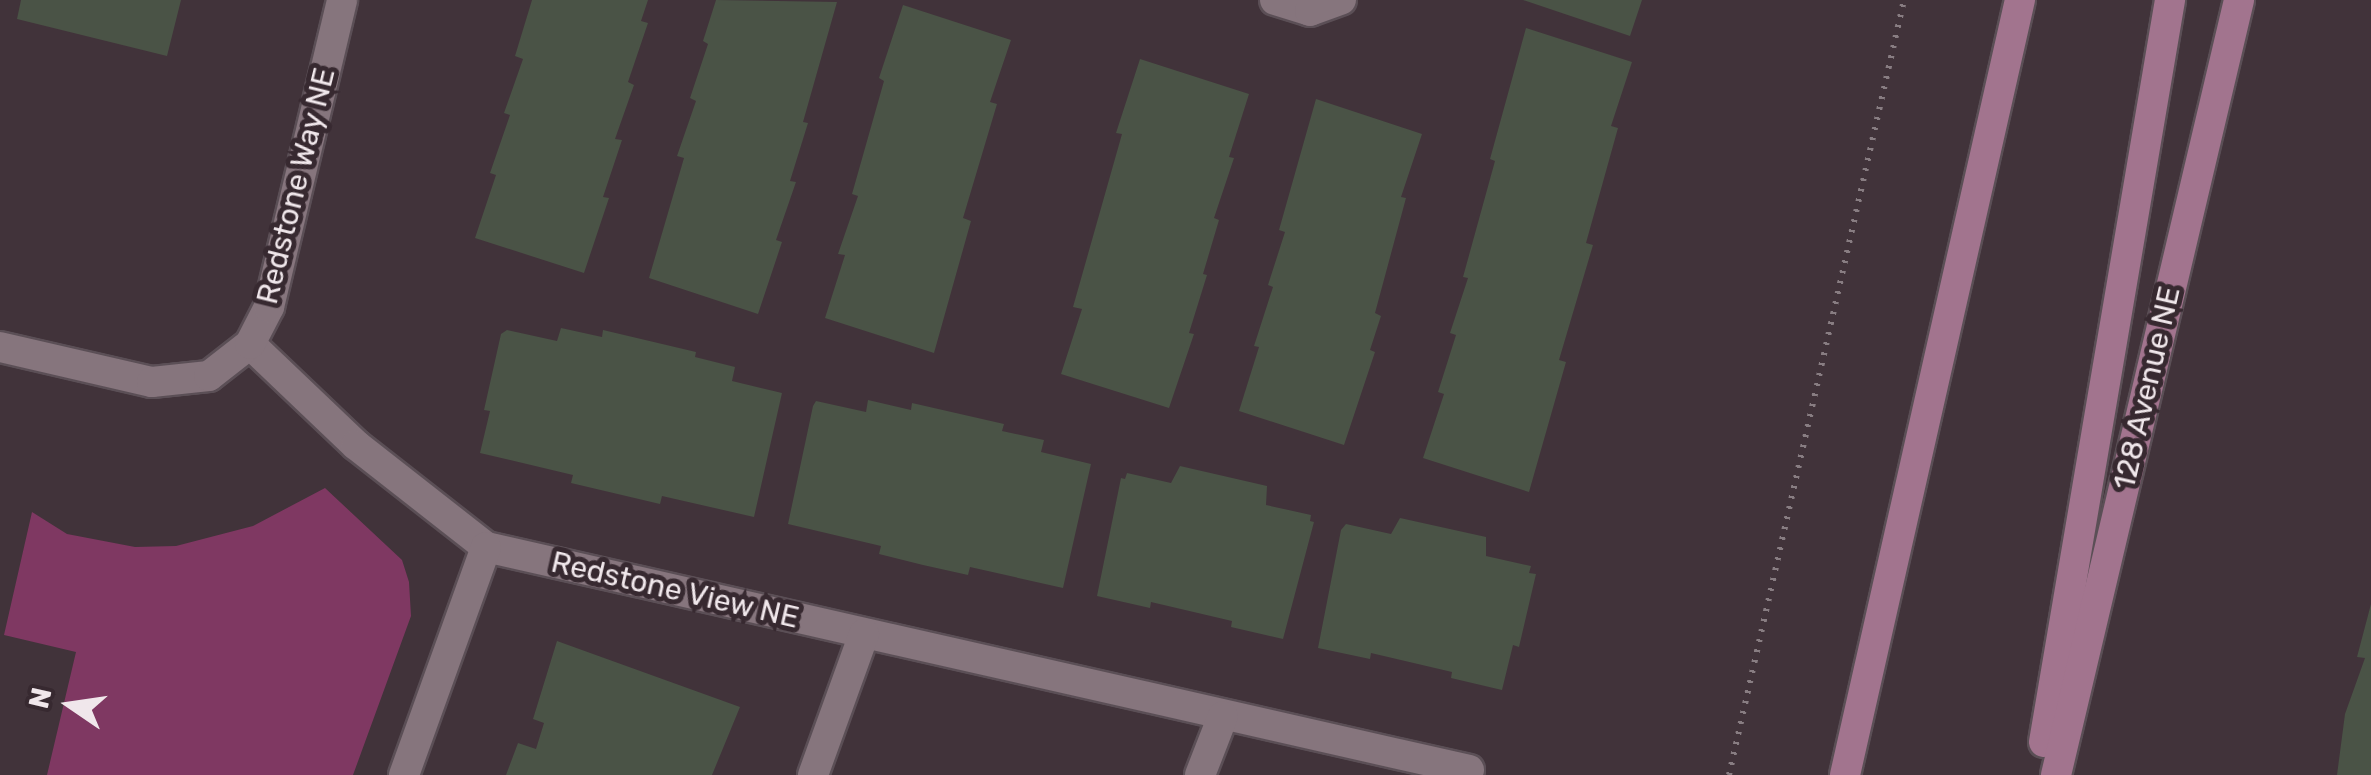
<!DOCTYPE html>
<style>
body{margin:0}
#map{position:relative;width:2371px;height:775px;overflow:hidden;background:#41333a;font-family:Rubik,sans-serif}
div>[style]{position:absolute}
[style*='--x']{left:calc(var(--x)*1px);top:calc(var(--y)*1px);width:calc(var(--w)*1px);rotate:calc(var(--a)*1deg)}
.green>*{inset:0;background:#7f3862}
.building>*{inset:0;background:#4a5346}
.path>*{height:6px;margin-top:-3px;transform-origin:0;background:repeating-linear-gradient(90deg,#887d82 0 2.5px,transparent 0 10.5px)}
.roads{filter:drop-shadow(2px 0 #5b4f56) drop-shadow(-2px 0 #5b4f56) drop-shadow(0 2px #5b4f56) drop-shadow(0 -2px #5b4f56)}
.lane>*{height:30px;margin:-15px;padding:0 15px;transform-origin:15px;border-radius:15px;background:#86757d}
.street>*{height:30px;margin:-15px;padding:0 15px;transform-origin:15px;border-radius:15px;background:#86757d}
.secondary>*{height:30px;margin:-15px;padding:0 15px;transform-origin:15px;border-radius:15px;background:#a2748e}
span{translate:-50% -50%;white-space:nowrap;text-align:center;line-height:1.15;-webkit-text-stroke:10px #372930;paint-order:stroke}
.street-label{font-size:30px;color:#f0e7eb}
.north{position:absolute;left:20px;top:655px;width:100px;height:100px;-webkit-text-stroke:8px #372930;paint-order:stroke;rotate:283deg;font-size:28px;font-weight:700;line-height:40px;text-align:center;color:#f0e7eb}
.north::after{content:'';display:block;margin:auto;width:35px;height:45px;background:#f0e7eb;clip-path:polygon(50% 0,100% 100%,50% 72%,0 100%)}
</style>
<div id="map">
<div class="green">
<div style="clip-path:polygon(325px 488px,402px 560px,409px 582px,411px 616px,353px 775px,47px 775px,76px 652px,4px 635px,32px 512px,67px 534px,135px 547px,176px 546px,253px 526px)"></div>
</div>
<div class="building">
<div style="clip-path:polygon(21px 0,181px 0,167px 56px,17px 19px)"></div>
<div style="clip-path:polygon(532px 0,648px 0,641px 21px,648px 23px,628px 82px,634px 85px,615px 139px,622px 140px,603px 197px,609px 198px,584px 273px,475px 238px,496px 175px,490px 173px,510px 115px,504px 113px,523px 59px,515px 56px)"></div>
<div style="clip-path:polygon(716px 0,837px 2px,803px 122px,808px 123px,790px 181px,796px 182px,776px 240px,782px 242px,758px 314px,649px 278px,684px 158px,677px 156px,696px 101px,690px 98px,708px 44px,703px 41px)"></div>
<div style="clip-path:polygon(1523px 0,1642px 0,1630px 36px)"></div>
<div style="clip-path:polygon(903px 5px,1011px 40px,990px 102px,997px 104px,963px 218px,971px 221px,934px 353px,825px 318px,845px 255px,838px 254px,858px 196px,852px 194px,884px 81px,879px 78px)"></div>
<div style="clip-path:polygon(1526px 28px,1632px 62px,1611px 126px,1618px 128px,1586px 243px,1593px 245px,1559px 360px,1566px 362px,1529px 492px,1423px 458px,1444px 394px,1438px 392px,1456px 335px,1450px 333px,1468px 278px,1463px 277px,1495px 161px,1490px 159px)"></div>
<div style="clip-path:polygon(1140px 59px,1249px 94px,1229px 157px,1234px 158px,1214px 218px,1219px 220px,1203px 274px,1207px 275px,1189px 333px,1194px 334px,1169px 408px,1061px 374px,1082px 309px,1073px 307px,1122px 134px,1116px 133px)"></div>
<div style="clip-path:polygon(1316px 99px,1422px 134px,1401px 197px,1406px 198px,1375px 313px,1381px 316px,1370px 350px,1375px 352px,1344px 445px,1239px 411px,1259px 347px,1254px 346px,1273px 287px,1268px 285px,1285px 232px,1279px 230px)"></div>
<div style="clip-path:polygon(561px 328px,602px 337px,603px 330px,696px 352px,695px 357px,735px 367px,732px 381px,782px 393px,754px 517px,662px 496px,660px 504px,571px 483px,573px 475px,480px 453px,490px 411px,484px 410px,501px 334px,507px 330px,557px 341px)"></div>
<div style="clip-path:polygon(868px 400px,911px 410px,912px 403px,1004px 424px,1002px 431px,1044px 440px,1041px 452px,1091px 464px,1063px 588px,970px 567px,968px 575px,923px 565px,879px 554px,881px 546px,788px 524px,813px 406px,816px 401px,866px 412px)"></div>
<div style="clip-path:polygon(1180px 466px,1267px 486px,1266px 505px,1311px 515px,1310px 521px,1314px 522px,1283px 639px,1231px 627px,1232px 621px,1151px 602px,1150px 608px,1097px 596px,1121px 478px,1125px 479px,1127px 473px,1171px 483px)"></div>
<div style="clip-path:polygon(1400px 518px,1486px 537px,1486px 556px,1531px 566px,1529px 573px,1536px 574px,1519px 647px,1513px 645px,1502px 690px,1451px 678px,1452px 672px,1371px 653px,1370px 659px,1318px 648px,1341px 530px,1346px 524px,1391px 534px)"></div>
<div style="clip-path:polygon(2371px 604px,2371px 775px,2337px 775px,2345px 714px,2365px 658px,2357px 657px)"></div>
<div style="clip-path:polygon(557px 641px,740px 707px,712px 775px,506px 775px,518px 743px,536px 749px,544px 723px,533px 719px)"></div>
</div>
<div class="path">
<div style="--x:1729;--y:775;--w:795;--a:-77.28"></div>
</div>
<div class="roads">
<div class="lane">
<div style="--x:1275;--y:0;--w:37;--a:17"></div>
<div style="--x:1310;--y:11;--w:33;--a:-20"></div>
<div style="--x:250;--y:344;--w:146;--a:43.6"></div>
<div style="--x:356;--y:445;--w:165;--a:38.1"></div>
<div style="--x:486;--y:547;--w:1008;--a:12.78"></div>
<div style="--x:404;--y:775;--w:242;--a:-70.2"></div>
<div style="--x:813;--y:775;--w:150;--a:-70.1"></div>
<div style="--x:1200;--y:775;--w:63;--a:-68.7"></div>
</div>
<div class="street">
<div style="--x:0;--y:347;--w:156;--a:13"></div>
<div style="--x:152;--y:382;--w:57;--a:-6"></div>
<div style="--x:209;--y:376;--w:52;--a:-38"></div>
<div style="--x:250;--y:344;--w:42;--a:-62.8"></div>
<div style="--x:269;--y:307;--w:316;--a:-76.6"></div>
</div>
<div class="secondary">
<div style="--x:2044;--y:742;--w:753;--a:-80.36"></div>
<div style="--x:1845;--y:775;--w:795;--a:-77.28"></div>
<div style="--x:2056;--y:775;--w:796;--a:-76.71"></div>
</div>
</div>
<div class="street-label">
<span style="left:296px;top:186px;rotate:-76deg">Redstone Way NE</span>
<span style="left:2147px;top:388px;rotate:-77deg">128 Avenue NE</span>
<span style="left:675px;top:590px;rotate:13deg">Redstone View NE</span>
</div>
<div class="north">N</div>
</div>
